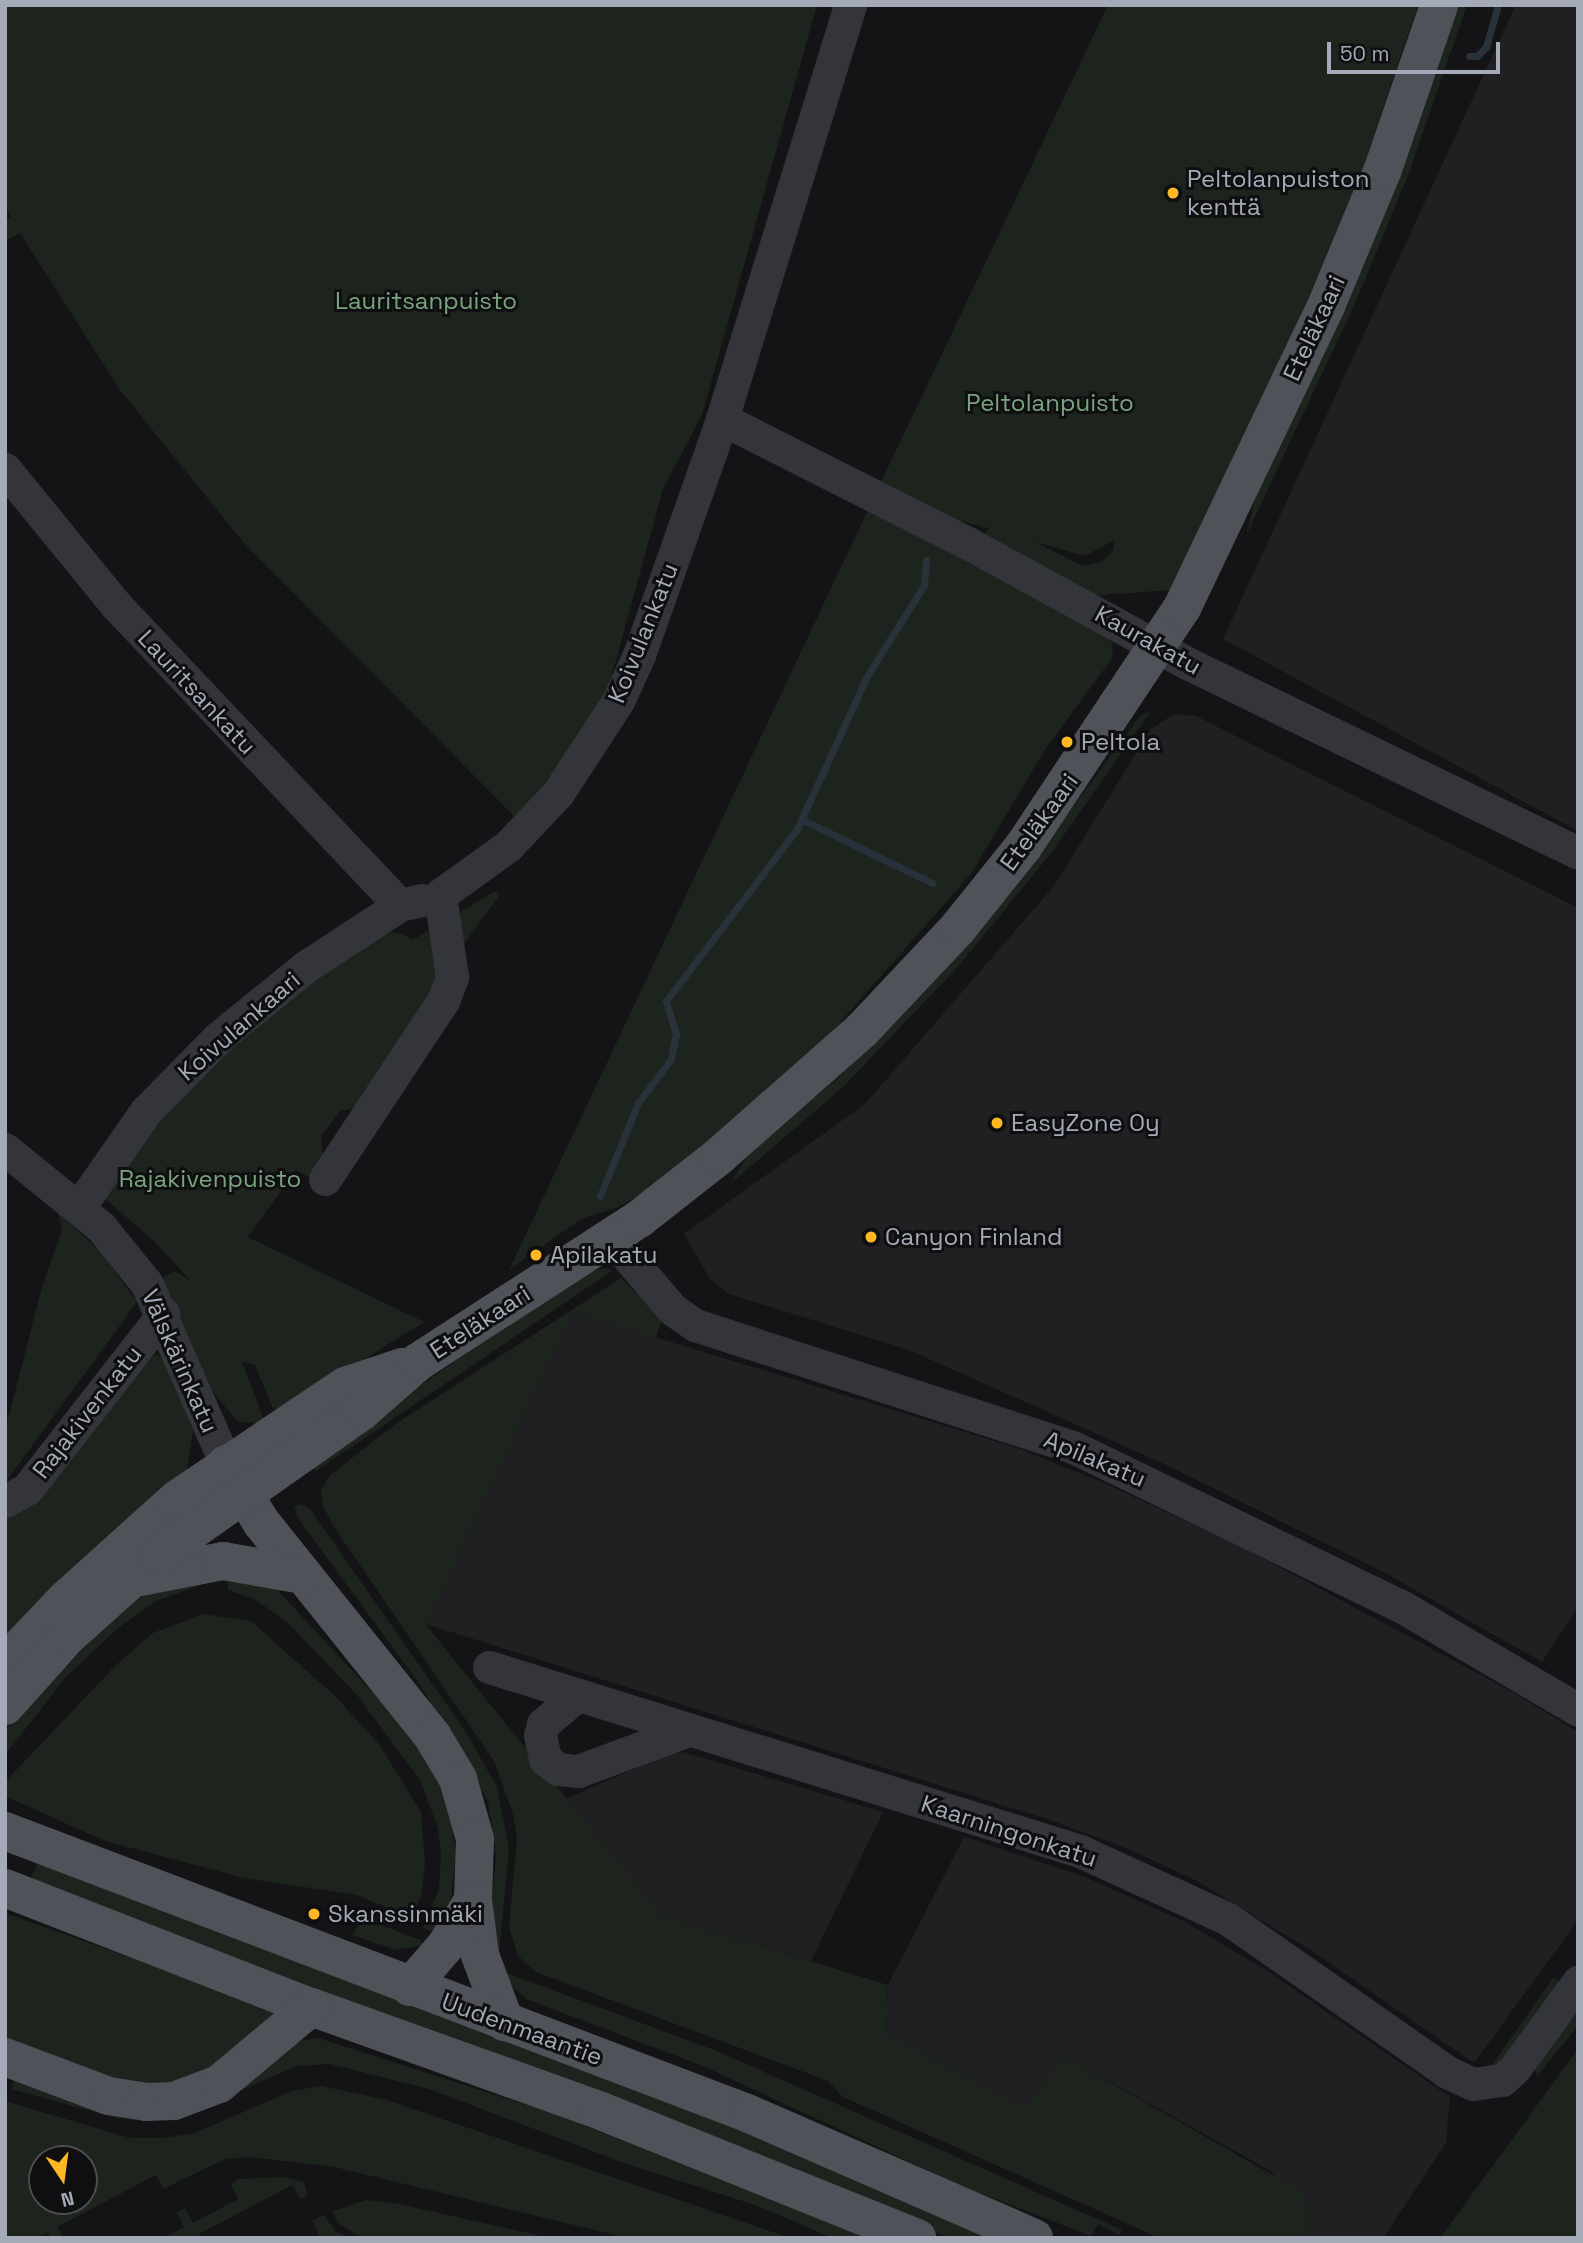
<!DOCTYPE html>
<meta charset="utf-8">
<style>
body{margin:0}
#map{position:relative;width:1583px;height:2243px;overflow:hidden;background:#141416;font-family:"Space Grotesk",sans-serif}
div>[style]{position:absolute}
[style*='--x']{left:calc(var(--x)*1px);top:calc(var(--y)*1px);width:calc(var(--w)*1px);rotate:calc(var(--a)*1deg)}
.built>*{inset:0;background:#202023}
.green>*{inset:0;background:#1c241d}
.stream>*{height:7px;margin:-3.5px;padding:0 3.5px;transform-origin:3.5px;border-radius:3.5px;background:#29323a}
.minor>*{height:33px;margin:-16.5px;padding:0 16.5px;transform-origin:16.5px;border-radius:16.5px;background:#34353b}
.major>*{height:38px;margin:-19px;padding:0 19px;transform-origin:19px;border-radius:19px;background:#50525a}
.dots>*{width:19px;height:19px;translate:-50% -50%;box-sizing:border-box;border:4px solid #0f0f11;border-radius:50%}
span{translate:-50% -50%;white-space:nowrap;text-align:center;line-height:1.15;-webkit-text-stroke:6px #0f0f11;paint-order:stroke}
.poi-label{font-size:24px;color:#a4aab7}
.left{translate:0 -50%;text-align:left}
.park-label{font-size:24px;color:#7aa47d}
.street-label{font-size:24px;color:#a4aab7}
.frame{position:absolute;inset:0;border:7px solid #a4aab7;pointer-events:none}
.north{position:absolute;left:28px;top:2145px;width:70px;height:70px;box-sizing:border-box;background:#0f0f11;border:2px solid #4b4d53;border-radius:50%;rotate:167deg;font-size:19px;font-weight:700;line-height:28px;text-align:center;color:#a4aab7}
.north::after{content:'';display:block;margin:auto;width:24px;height:32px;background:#ffb823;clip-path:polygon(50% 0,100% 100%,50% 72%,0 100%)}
.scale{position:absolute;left:1327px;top:42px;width:173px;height:32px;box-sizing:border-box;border:4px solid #a4aab7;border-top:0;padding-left:9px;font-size:21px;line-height:24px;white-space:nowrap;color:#a4aab7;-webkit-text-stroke:5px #0f0f11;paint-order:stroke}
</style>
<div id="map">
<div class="built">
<div style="clip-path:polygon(1516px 5px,1578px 5px,1578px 831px,1223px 639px)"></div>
<div style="clip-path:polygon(1174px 714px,1196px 716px,1578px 908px,1578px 1607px,1542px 1662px,1387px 1574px,1171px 1467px,909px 1350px,729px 1294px,710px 1279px,684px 1234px,865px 1104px,1054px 886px,1151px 729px)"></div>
<div style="clip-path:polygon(573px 1312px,1014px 1447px,1104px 1483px,1246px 1549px,1516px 1694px,1578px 1732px,1578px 1920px,1474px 2063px,1312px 1951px,1197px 1881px,1131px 1850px,1053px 1821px,426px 1624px)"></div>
<div style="clip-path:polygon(683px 1752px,883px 1812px,811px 1961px,661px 1915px,562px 1801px,665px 1755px)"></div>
<div style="clip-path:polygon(964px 1837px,1085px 1877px,1183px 1921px,1263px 1968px,1450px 2097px,1446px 2143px,1383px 2238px,1305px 2238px,1309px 2220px,1271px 2171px,1064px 2056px,1027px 2109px,886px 2033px,888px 1985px)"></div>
</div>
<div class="green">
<div style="clip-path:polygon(5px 5px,817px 5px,702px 415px,663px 489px,610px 682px,579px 744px,515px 817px,243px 542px,120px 390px,20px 233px,5px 241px,5px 221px,11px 217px,5px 206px)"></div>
<div style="clip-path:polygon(evenodd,1108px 5px,1418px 5px,1365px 162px,1326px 257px,1276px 372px,1170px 590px,1092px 596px,984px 538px,988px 528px,957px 520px,881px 482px,1108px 5px,1115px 540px,1113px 551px,1101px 562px,1082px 566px,1036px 542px,1085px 556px,1115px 540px)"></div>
<div style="clip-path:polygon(1452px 5px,1467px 5px,1409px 173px,1357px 299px,1246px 536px,1256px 494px)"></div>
<div style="clip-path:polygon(868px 510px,1036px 594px,1111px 639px,1113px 657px,1046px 748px,971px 874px,785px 1085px,676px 1174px,618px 1207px,581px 1219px,509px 1270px)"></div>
<div style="clip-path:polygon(1151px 711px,1052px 852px,957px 968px,843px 1087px,730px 1184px,749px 1153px,838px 1078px,908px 1007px,1045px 845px,1140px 716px)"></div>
<div style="clip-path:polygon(495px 891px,500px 895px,441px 975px,358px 1107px,340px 1111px,321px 1137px,323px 1160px,312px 1178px,296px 1170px,248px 1237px,424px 1322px,283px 1410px,273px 1409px,255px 1365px,242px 1362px,266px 1425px,237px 1421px,213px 1392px,162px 1279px,174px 1271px,191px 1281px,153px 1240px,104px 1198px,139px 1139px,238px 1036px,381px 932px,400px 933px,413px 940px)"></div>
<div style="clip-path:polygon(58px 1213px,100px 1251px,137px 1302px,5px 1483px,5px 1431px,42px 1287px,62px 1230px)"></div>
<div style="clip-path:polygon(605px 1268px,612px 1271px,316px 1471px,307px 1463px,586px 1272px)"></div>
<div style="clip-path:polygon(621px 1278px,662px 1318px,656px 1338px,573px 1312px,426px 1625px,661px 1915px,888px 1985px,886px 2033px,1026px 2108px,1064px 2056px,1304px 2193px,1309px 2220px,1305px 2238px,1160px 2238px,843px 2097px,828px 2081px,536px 1972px,518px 1956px,509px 1927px,517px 1839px,513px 1814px,494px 1761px,334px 1527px,323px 1506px,321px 1490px,330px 1475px,397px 1423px)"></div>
<div style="clip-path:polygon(156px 1355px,163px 1357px,193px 1431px,187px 1470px,5px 1646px,5px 1515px,144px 1359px)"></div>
<div style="clip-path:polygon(301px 1504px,310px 1509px,466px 1732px,497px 1787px,509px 1848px,499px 1955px,488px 1940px,496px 1856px,488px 1801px,419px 1683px,299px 1520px,294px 1507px)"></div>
<div style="clip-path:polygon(228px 1570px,272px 1584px,399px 1721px,436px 1773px,448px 1803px,456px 1853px,450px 1908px,439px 1933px,423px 1928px,439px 1889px,441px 1855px,438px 1828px,420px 1780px,357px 1695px,287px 1622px,254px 1599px,228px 1590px)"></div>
<div style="clip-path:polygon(206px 1583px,156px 1601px,117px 1629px,66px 1677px,5px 1755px,5px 1730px,112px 1619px,151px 1588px)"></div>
<div style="clip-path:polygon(203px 1614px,251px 1621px,335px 1696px,379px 1744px,421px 1812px,425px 1863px,422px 1892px,415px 1911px,408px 1916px,356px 1895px,244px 1878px,105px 1841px,5px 1796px,5px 1782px,115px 1666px,153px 1633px)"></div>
<div style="clip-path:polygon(38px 1862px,514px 2038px,1003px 2238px,950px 2238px,819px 2182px,29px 1884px)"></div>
<div style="clip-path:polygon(5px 1913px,289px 2014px,208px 2075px,148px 2091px,5px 2044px)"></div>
<div style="clip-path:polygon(363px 1918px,420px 1940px,423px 1945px,396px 1950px,352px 1935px)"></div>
<div style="clip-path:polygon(496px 1969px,717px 2051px,1122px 2230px,1119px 2235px,1098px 2224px,1091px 2236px,957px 2184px,703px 2066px,526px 1999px)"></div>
<div style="clip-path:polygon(1553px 1978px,1560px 1982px,1506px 2058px,1490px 2068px)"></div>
<div style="clip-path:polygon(1578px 2011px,1578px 2026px,1537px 2076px,1535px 2069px)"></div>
<div style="clip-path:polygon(318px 2038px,555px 2114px,870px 2238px,833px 2238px,755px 2205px,624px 2163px,429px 2089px,330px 2064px,297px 2066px,239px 2091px,142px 2121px,116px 2118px,11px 2089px,14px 2079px,117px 2109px,293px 2042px)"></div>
<div style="clip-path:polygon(1578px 2049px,1578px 2238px,1440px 2238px)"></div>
<div style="clip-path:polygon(evenodd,321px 2086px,384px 2099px,790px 2238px,628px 2238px,334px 2167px,249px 2157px,225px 2159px,163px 2189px,156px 2175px,57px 2227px,63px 2238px,51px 2238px,48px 2232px,37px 2238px,5px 2238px,5px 2101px,130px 2138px,162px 2138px,195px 2133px,292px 2091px,321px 2086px,42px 2159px,84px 2159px,84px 2201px,42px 2201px,42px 2159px)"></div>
<div style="clip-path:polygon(284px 2177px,304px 2182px,308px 2195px,300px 2199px,292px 2185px,199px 2234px,201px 2238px,163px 2238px,184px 2227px,177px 2213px,185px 2208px,193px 2223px,238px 2199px,231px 2184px,238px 2179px)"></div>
<div style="clip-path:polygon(366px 2200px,395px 2203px,550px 2238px,362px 2238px,338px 2223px,333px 2211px)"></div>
<div style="clip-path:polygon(324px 2215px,336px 2232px,352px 2238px,313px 2238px,319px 2234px,312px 2221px)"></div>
</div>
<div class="stream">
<div style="--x:1469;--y:56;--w:8;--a:0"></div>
<div style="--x:1477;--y:56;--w:13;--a:-45"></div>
<div style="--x:1486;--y:47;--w:44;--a:-74.1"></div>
<div style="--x:801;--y:819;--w:146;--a:26"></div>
<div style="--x:600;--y:1196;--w:100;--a:-67.8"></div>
<div style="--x:638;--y:1103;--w:55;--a:-53.1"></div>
<div style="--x:671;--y:1059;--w:25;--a:-79"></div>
<div style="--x:676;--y:1034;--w:34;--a:-107"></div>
<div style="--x:666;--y:1001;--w:216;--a:-52.7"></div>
<div style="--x:797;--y:829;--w:168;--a:-65.4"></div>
<div style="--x:867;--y:676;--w:107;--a:-57.9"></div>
<div style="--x:924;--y:585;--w:25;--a:-85"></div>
</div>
<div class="minor">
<div style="--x:722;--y:419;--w:273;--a:26.8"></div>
<div style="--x:966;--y:542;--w:252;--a:28.7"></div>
<div style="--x:1187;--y:663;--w:435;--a:25.9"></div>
<div style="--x:5;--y:469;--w:176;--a:50.8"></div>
<div style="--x:116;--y:605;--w:413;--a:46.6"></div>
<div style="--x:5;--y:1149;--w:124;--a:39.1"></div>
<div style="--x:101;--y:1227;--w:73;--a:51.1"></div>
<div style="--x:147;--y:1284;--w:197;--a:66.3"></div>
<div style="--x:325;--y:1179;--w:214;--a:-56.5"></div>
<div style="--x:443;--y:1001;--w:26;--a:-69"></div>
<div style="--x:452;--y:977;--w:83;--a:-98.3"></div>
<div style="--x:440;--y:895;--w:84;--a:-35.8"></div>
<div style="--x:508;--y:846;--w:73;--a:-46.7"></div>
<div style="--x:558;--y:793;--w:110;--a:-56.9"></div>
<div style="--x:618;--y:701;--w:51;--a:-65.5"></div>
<div style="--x:639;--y:655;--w:250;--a:-70.6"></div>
<div style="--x:722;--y:419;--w:433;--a:-72.8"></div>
<div style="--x:79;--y:1207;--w:117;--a:-55.1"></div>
<div style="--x:146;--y:1111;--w:104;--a:-45.4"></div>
<div style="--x:219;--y:1037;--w:111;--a:-39.1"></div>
<div style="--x:305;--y:967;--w:113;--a:-33.1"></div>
<div style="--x:400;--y:905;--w:22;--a:-13"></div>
<div style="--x:611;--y:1237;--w:94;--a:49.7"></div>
<div style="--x:672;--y:1309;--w:28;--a:35"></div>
<div style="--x:695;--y:1325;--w:399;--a:17.9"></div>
<div style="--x:1075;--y:1448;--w:362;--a:25.9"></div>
<div style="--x:1401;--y:1606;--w:205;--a:30.4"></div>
<div style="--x:5;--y:1501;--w:25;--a:-29"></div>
<div style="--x:27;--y:1489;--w:222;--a:-52.1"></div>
<div style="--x:489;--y:1667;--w:619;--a:17.29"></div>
<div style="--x:1080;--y:1851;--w:163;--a:24.7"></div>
<div style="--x:1228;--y:1919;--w:267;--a:34.9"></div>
<div style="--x:1447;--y:2072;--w:29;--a:25"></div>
<div style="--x:1473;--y:2084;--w:29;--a:-8"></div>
<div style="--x:1502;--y:2080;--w:18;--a:-43"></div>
<div style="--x:1515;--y:2068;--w:107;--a:-53.8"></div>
<div style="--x:575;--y:1697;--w:42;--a:139.8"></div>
<div style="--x:543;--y:1724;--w:11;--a:105"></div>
<div style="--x:540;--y:1735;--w:25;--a:78"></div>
<div style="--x:545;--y:1759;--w:16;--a:38"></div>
<div style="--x:558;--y:1769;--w:20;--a:6"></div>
<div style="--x:578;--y:1771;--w:118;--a:-20.3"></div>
</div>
<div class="major">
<div style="--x:226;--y:1464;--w:68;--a:58.9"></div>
<div style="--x:261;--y:1522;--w:275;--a:51.3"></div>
<div style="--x:433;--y:1737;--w:49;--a:59.2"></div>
<div style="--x:458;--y:1779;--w:62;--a:74.2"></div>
<div style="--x:475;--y:1839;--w:61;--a:91.9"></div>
<div style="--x:473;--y:1900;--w:55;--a:82.7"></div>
<div style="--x:480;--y:1955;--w:72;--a:69.5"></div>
<div style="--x:140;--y:1577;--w:85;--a:-10.9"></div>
<div style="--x:223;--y:1561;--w:81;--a:9.9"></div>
<div style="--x:5;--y:1663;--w:88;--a:-46.4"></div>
<div style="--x:66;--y:1599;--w:149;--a:-42"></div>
<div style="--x:177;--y:1499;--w:202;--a:-33.9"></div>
<div style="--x:345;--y:1386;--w:60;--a:-18.4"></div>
<div style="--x:5;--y:1706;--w:93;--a:-48.1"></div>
<div style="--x:67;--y:1637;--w:122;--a:-42"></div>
<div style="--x:158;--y:1555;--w:250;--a:-35.2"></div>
<div style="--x:362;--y:1411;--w:74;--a:-41.2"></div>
<div style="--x:418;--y:1362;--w:263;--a:-32.9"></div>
<div style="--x:639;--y:1219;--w:100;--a:-38.1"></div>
<div style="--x:718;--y:1157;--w:192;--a:-41.4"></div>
<div style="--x:862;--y:1030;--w:140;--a:-46.7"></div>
<div style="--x:958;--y:928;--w:104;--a:-51.3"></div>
<div style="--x:1023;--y:847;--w:287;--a:-56.4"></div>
<div style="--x:1182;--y:608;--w:335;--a:-64.5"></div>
<div style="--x:1326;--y:306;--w:148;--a:-67.4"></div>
<div style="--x:1383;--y:169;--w:173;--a:-71.1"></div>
<div style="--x:5;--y:1831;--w:794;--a:20.81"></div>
<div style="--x:747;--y:2113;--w:313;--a:23.5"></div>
<div style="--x:5;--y:1888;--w:328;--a:21.3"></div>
<div style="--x:311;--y:2007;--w:308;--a:19.7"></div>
<div style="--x:601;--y:2111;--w:341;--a:21.9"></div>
<div style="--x:410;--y:1987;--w:57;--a:-49.3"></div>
<div style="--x:447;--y:1944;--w:51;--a:-59.4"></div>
<div style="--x:5;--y:2057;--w:111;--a:20.6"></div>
<div style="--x:109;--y:2096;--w:37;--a:9"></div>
<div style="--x:146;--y:2102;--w:28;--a:-2"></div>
<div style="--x:174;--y:2101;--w:48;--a:-20.7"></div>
<div style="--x:219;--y:2084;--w:120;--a:-39.9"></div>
</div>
<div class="dots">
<div style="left:1173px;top:193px;background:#ffb823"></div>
<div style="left:1067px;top:742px;background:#ffb823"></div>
<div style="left:997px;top:1123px;background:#ffb823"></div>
<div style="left:871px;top:1237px;background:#ffb823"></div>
<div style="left:536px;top:1255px;background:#ffb823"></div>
<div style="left:314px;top:1914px;background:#ffb823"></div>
</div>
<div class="poi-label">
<span class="left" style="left:1187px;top:193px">Peltolanpuiston<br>kenttä</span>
<span class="left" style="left:1081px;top:742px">Peltola</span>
<span class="left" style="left:1011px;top:1123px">EasyZone Oy</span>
<span class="left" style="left:885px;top:1237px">Canyon Finland</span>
<span class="left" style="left:550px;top:1255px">Apilakatu</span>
<span class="left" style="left:328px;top:1914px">Skanssinmäki</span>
</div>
<div class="park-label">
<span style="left:426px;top:301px">Lauritsanpuisto</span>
<span style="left:1050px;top:403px">Peltolanpuisto</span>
<span style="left:210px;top:1179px">Rajakivenpuisto</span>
</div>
<div class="street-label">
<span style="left:1314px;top:328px;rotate:-65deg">Eteläkaari</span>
<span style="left:643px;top:633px;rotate:-68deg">Koivulankatu</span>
<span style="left:1148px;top:640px;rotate:29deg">Kaurakatu</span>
<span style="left:197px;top:692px;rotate:47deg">Lauritsankatu</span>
<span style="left:1039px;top:822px;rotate:-54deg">Eteläkaari</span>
<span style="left:239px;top:1026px;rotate:-41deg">Koivulankaari</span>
<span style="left:480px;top:1322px;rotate:-33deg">Eteläkaari</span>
<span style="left:180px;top:1361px;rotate:66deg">Välskärinkatu</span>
<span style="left:87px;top:1412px;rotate:-52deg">Rajakivenkatu</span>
<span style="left:1095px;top:1459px;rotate:23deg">Apilakatu</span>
<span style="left:1009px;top:1831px;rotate:18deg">Kaarningonkatu</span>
<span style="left:522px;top:2029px;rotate:20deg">Uudenmaantie</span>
</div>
<div class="frame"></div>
<div class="north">N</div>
<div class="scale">50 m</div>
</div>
